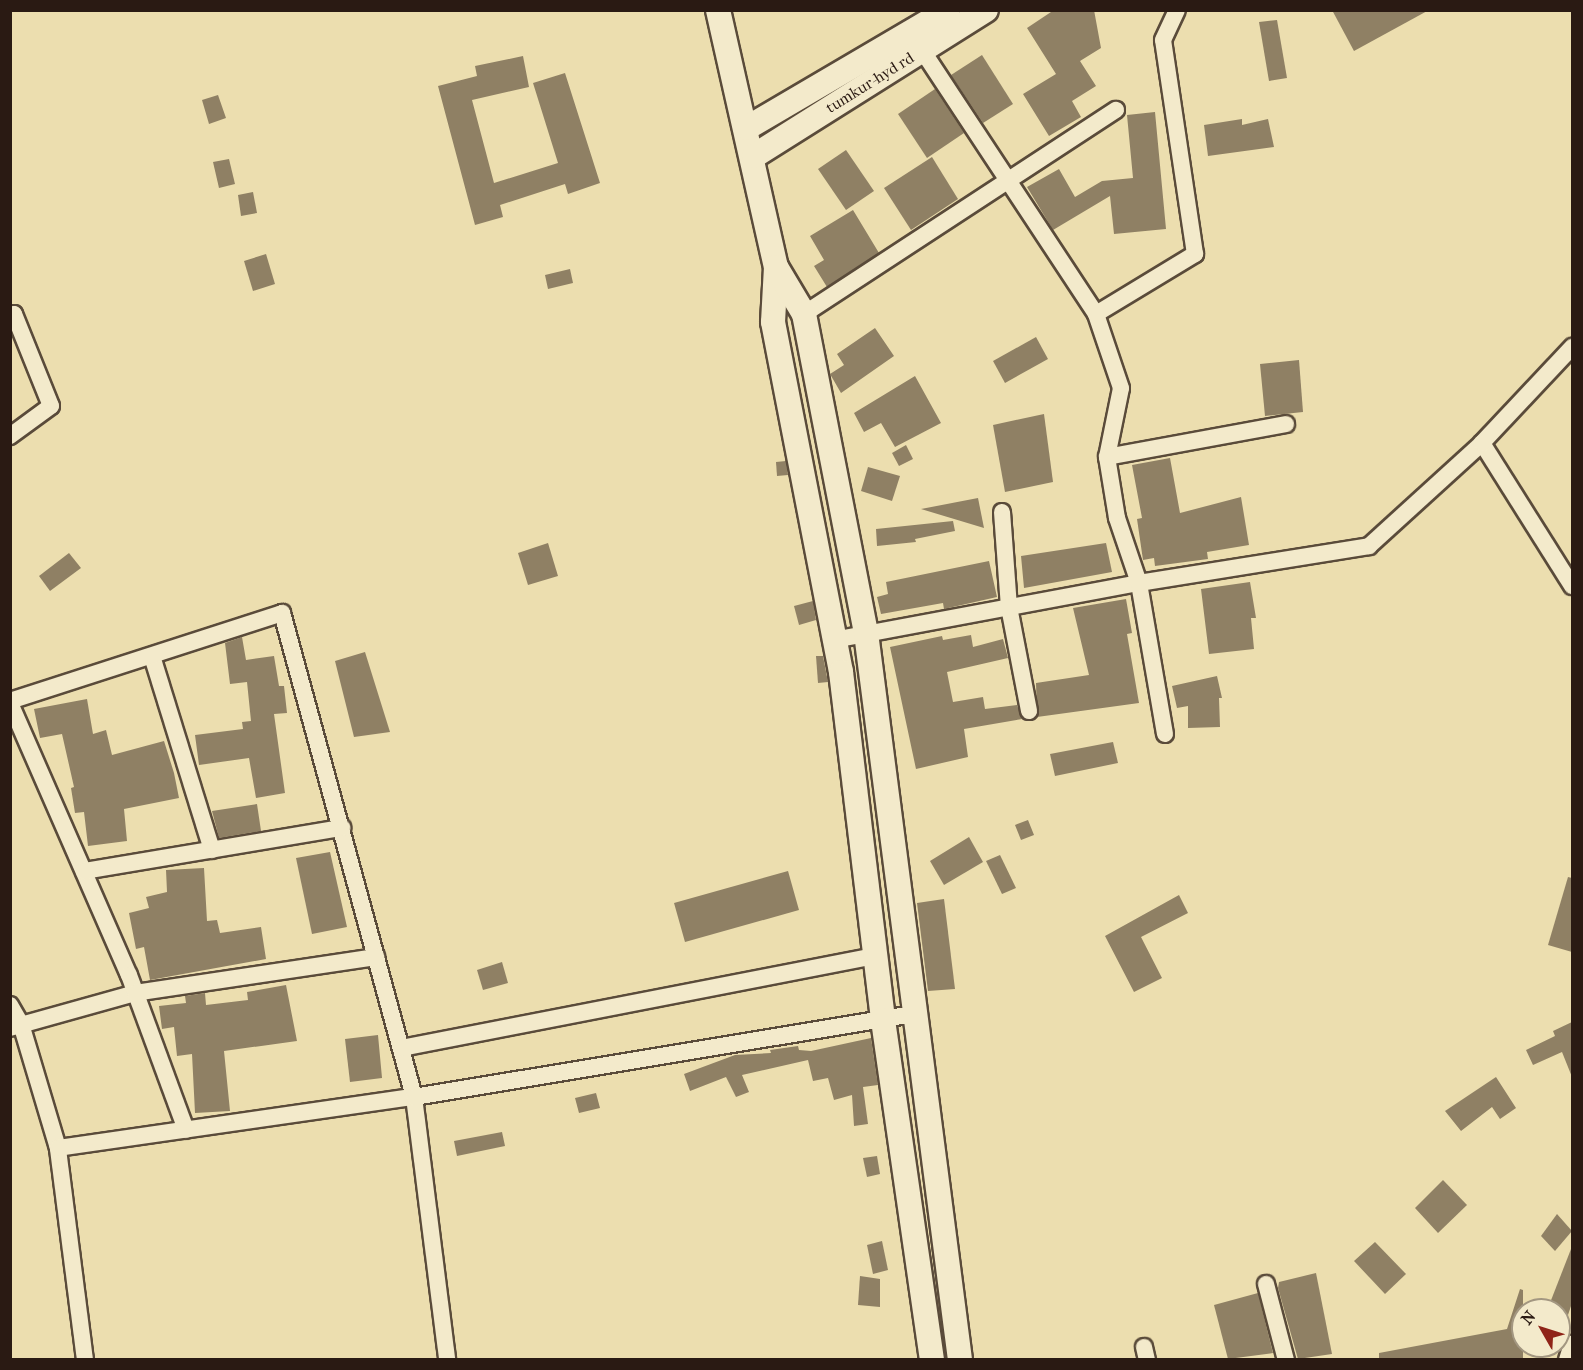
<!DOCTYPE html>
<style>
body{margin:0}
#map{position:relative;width:1583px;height:1370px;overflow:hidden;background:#ecdeaf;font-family:"IM FELL French Canon",serif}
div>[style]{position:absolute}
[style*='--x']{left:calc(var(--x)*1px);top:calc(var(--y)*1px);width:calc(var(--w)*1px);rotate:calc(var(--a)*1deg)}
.building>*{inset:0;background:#8f8064}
.roads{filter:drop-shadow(2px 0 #5a4b3a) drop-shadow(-2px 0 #5a4b3a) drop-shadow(0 2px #5a4b3a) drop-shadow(0 -2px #5a4b3a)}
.minor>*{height:16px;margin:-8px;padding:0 8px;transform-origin:8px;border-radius:8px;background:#f3eacb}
.secondary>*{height:24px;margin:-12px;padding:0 12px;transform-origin:12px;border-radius:12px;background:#f3eacb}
span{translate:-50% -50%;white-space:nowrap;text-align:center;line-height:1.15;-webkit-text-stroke:4.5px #f3eacb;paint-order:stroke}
.street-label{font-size:16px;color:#2a1a13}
.frame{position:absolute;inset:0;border:12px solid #2a1a13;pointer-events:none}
.north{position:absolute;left:1511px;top:1298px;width:60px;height:60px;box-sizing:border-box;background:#f3eacb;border:2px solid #a39781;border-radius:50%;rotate:309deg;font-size:16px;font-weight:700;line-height:24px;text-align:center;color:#2a1a13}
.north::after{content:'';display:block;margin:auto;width:21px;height:27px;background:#8f2418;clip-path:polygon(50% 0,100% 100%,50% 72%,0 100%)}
</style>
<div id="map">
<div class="building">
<div style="clip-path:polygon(1054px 10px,1094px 10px,1101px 48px,1080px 61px,1096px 86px,1072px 101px,1081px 117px,1049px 136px,1023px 94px,1056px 74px,1027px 28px)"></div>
<div style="clip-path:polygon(1332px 10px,1429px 10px,1354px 51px)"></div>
<div style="clip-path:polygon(1277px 20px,1287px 78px,1269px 81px,1259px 22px)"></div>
<div style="clip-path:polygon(982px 55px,1013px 104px,983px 123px,951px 75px)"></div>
<div style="clip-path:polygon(523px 56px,529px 87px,472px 100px,494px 183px,558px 163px,533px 83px,565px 73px,600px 183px,568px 194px,565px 184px,500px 205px,503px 217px,475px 225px,438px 86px,477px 76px,475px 66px)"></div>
<div style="clip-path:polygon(935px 89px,964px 133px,927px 158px,898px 114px)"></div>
<div style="clip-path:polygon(218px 95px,226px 118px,209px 124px,202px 100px)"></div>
<div style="clip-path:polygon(1155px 112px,1166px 229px,1114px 234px,1110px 196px,1053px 230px,1027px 187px,1059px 169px,1075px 197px,1102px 181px,1133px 178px,1127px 115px)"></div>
<div style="clip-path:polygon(1242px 119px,1242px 125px,1268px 119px,1274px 147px,1208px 156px,1204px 125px)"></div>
<div style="clip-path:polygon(846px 150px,874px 191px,846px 210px,818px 169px)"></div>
<div style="clip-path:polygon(932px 157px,958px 199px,911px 230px,884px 188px)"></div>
<div style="clip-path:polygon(229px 159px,235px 184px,219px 188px,213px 162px)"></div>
<div style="clip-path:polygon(253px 192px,257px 213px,241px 216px,238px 195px)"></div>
<div style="clip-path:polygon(853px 210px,879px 253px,827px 287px,814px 266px,824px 260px,810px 236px)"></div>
<div style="clip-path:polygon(266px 254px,275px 284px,253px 291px,244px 261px)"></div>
<div style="clip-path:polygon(570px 269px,573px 283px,548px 289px,545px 275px)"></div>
<div style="clip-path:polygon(875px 328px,894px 356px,841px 393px,830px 374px,844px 365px,837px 354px)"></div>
<div style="clip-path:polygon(1036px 337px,1048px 359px,1005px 383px,993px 361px)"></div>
<div style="clip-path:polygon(1299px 360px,1303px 412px,1265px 416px,1260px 364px)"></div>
<div style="clip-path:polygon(915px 376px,941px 423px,895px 447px,881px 423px,864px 432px,854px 413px)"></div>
<div style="clip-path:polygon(1044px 414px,1053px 482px,1005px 492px,993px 425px)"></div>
<div style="clip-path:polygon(906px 445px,913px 459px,899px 466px,892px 453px)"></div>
<div style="clip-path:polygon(1170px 458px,1180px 513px,1241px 497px,1249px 545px,1207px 552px,1208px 559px,1155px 566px,1154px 558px,1143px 560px,1137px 519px,1142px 518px,1132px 465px)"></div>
<div style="clip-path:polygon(786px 461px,788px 475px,777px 476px,776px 462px)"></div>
<div style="clip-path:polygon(868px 467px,900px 476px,892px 501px,861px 491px)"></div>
<div style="clip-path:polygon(978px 498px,984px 528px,921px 509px)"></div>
<div style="clip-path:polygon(953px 521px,955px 531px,915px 539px,916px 542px,877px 546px,876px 529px)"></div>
<div style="clip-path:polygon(548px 543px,558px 576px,528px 585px,518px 553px)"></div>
<div style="clip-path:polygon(1106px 543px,1112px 572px,1024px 588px,1021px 556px)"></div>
<div style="clip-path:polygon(69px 553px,81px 568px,50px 591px,39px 576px)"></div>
<div style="clip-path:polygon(989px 561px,997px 597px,944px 609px,943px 603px,881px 614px,877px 597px,888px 594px,886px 582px)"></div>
<div style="clip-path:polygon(1250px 582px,1256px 618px,1251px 618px,1254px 649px,1209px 654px,1201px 589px)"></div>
<div style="clip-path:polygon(1126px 599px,1132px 633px,1127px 634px,1139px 703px,1037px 717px,1036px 683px,1089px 675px,1073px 608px)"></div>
<div style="clip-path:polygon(813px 601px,816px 620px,799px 625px,794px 606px)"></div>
<div style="clip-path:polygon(971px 635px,973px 647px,1003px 639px,1008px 658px,947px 672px,953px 702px,983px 697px,985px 709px,1017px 705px,1022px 719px,964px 729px,968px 757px,916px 769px,890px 647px,942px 636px,943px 640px)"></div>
<div style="clip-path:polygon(242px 637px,246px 660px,274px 656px,279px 686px,284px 686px,287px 713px,274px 714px,285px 793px,256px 798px,249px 758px,199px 765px,195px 735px,243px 729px,242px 722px,251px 721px,247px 682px,230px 684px,225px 643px)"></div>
<div style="clip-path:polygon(365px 652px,390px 732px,354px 737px,335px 661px)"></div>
<div style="clip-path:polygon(816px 656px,823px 656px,828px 682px,818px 683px)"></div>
<div style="clip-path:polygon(1217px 676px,1222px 698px,1219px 698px,1220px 727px,1188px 728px,1188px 706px,1177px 708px,1172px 686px)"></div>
<div style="clip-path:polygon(87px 699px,93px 734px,106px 730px,112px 755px,164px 741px,174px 773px,179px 798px,124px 809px,127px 841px,88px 846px,84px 812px,75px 813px,71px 788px,74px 787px,62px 734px,40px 738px,34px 709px)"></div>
<div style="clip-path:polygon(1113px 742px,1118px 763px,1055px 776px,1050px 754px)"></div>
<div style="clip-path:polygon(257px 804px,261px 831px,219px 838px,212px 811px)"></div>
<div style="clip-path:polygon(1028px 820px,1034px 835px,1021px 840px,1015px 825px)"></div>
<div style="clip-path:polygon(969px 837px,983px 862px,944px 885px,930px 861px)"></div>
<div style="clip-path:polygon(330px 852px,347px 927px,312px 934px,296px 858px)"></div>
<div style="clip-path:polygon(1000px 855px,1016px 888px,1002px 894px,986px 861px)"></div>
<div style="clip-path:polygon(204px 868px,207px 921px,217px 920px,220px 933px,261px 927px,266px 959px,150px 980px,144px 947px,136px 949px,129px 913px,149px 908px,146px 897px,167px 892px,166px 870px)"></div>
<div style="clip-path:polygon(788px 871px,799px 910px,685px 942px,674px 903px)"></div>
<div style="clip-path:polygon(1568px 877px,1572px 878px,1572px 952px,1548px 945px)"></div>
<div style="clip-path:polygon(1179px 895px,1188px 913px,1141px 937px,1162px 978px,1134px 992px,1105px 936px)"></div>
<div style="clip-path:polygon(944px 899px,955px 989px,928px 991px,917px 903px)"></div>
<div style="clip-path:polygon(502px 962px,508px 983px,483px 990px,477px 970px)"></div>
<div style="clip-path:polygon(286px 985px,297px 1041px,224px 1051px,230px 1111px,195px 1113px,192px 1054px,177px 1056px,174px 1027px,162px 1029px,159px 1006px,186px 1003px,185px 996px,205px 993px,206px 1005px,248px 1000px,247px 992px)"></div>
<div style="clip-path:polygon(1572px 1022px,1572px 1077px,1562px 1052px,1533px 1065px,1526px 1050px,1555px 1036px,1553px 1031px)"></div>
<div style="clip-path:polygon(378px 1035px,382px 1078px,350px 1082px,345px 1039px)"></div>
<div style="clip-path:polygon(871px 1038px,878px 1085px,863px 1087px,868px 1124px,854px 1126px,852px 1095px,834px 1100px,828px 1078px,813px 1081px,808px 1060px,742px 1075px,749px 1092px,736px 1097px,726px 1077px,690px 1091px,684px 1074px,735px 1055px,771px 1053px,770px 1050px,798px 1046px,799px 1050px,811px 1051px)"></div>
<div style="clip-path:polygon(1496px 1077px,1516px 1108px,1500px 1119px,1492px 1107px,1461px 1131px,1445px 1111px)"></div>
<div style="clip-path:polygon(596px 1093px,600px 1108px,579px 1113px,575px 1098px)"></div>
<div style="clip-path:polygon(502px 1132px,505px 1146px,457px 1156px,454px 1141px)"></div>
<div style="clip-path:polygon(877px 1156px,880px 1174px,867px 1177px,863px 1158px)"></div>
<div style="clip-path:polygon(1443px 1180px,1467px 1205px,1438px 1233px,1415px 1208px)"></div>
<div style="clip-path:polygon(1557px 1214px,1572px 1231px,1555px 1251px,1541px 1236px)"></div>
<div style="clip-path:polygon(882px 1241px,888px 1270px,873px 1274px,867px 1245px)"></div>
<div style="clip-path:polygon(1375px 1242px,1406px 1274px,1385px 1294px,1354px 1261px)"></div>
<div style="clip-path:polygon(1571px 1249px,1572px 1303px,1568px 1315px,1548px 1308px)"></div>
<div style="clip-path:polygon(1316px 1273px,1332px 1354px,1298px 1359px,1278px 1288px,1279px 1282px)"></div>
<div style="clip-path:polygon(860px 1276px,880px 1279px,880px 1307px,858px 1305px)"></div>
<div style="clip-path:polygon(1520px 1289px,1523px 1290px,1523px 1359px,1379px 1359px,1379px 1353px,1507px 1329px)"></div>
<div style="clip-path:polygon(1258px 1293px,1273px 1353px,1228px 1359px,1214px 1305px)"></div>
</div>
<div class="roads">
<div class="minor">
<div style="--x:922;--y:50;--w:316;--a:56.6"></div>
<div style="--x:804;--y:314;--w:373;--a:-33.2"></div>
<div style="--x:10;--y:317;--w:5;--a:-37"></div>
<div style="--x:14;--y:314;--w:99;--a:68.1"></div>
<div style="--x:51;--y:406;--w:51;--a:143.8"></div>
<div style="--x:1482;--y:443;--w:169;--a:57.8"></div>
<div style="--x:1107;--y:457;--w:70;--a:-78.5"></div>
<div style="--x:1121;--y:388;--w:78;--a:-108.7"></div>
<div style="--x:1096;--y:314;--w:116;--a:-31.2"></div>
<div style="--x:1195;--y:254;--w:216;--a:-98.5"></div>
<div style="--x:1163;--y:40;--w:33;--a:-65"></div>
<div style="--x:1002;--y:512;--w:95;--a:85.8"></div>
<div style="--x:1009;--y:607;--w:106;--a:79.1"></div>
<div style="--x:834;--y:640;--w:310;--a:-10.6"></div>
<div style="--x:1139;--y:583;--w:233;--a:-9.1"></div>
<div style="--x:1369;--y:546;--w:153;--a:-42.3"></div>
<div style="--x:1482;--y:443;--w:132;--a:-46.8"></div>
<div style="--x:152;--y:656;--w:203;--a:72.8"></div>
<div style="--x:10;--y:701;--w:286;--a:-17.9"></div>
<div style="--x:282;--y:613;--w:502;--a:74.74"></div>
<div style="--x:414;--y:1097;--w:265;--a:82.8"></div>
<div style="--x:10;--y:703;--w:297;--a:66.4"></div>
<div style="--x:129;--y:975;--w:165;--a:69.8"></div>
<div style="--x:1165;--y:734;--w:153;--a:-99.8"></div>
<div style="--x:1139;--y:583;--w:69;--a:-108.7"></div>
<div style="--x:1117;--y:518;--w:62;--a:-99.3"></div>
<div style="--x:1107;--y:457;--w:182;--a:-10.4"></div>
<div style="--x:84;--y:871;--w:262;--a:-9.5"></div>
<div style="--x:10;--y:1005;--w:22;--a:60"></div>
<div style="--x:21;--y:1024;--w:129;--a:73.4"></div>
<div style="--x:10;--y:1028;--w:130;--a:-15.6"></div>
<div style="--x:135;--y:993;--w:244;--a:-8.5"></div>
<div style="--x:401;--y:1048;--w:483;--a:-11"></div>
<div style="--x:1266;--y:1284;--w:79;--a:75.3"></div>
<div style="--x:1144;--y:1347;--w:13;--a:77"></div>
<div style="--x:85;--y:1360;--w:214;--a:-97.3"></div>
<div style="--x:58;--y:1148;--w:360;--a:-8.2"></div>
<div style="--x:414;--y:1097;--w:506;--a:-9.44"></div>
<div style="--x:1567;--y:1360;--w:17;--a:-73"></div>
</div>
<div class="secondary">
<div style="--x:718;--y:10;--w:263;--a:77.3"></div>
<div style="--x:776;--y:267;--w:55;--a:93.1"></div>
<div style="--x:773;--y:322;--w:357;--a:79"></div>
<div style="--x:841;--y:672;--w:351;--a:83.1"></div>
<div style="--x:883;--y:1020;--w:344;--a:81.8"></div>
<div style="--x:747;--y:128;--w:233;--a:-30.4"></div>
<div style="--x:754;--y:156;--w:274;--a:-32.2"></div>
<div style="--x:776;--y:267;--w:55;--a:59.2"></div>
<div style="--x:804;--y:314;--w:325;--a:79"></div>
<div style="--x:866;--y:633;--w:733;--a:82.63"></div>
</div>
</div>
<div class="street-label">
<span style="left:870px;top:83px;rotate:-32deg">tumkur-hyd rd</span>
</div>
<div class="frame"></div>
<div class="north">N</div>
</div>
